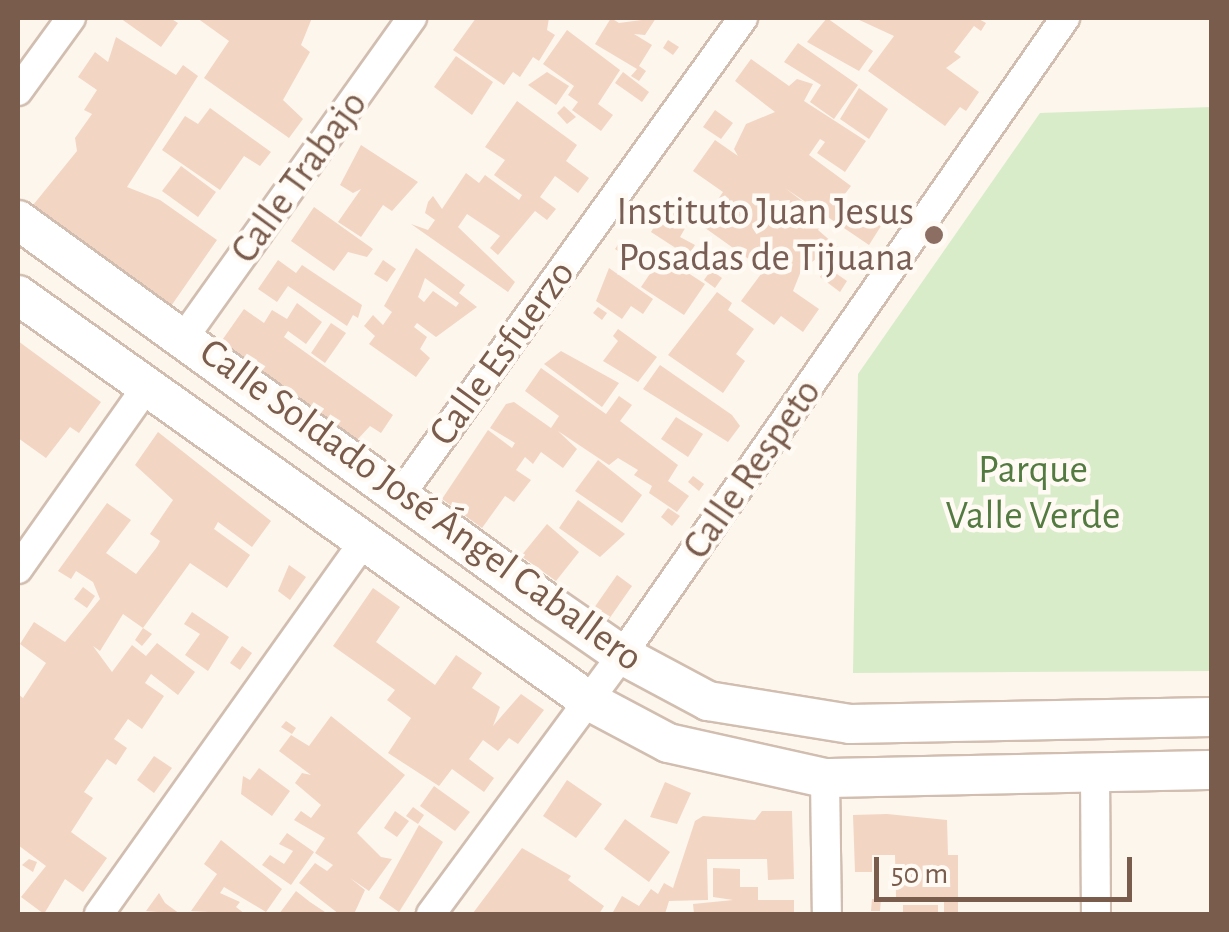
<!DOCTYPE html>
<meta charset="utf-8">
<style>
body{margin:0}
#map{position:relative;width:1229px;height:932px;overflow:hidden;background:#fdf6ec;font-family:"Alegreya Sans",sans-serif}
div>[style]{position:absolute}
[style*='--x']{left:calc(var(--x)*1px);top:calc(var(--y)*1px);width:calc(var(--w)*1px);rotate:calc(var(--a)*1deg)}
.green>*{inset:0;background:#d8ecc9}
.building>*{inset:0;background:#f3d5c3}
.roads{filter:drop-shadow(2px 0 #d1beb0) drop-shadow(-2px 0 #d1beb0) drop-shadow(0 2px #d1beb0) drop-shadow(0 -2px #d1beb0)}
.street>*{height:28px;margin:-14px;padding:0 14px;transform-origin:14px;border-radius:14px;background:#fff}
.secondary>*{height:38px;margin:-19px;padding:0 19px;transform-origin:19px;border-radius:19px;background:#fff}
.dots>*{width:28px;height:28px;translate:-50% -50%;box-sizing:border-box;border:5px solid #fffaf3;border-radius:50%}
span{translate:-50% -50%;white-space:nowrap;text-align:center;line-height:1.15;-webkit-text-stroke:9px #fffaf3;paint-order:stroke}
.street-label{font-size:40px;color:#7a5c4d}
.education-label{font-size:40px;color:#785e54}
.right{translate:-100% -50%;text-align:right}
.park-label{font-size:40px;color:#537a41}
.frame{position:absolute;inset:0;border:20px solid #7a5c4d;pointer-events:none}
.scale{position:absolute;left:874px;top:857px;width:258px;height:45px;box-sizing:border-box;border:5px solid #7a5c4d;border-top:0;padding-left:12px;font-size:30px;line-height:35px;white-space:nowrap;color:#7a5c4d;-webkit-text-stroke:8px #fffaf3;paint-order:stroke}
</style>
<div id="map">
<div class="green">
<div style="clip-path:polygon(1211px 107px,1211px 671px,853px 673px,858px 374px,1040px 113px)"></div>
</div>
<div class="building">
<div style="clip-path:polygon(120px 18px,170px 18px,178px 23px,161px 47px)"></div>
<div style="clip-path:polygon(197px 18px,312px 18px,301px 45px,310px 52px,283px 100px,303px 119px,289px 138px,204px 78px,229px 41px)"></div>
<div style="clip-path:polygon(476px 18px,549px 18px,547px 30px,555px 35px,539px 61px,533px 57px,520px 77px,513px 72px,504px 85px,453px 50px)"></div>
<div style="clip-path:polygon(611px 18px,619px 23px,656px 18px,645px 35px,634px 34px,652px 45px,639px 66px,646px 71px,639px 81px,631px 76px,637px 69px,595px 44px)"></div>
<div style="clip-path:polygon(827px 18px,873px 51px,859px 71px,807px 42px)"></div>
<div style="clip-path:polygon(855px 18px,977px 18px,986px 23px,981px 31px,974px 26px,954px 52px,961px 57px,946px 68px,979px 92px,966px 111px,960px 107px,945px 126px,868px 71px,894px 36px)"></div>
<div style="clip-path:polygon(567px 30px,620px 70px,598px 104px,613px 115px,601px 131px,572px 110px,578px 102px,568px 95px,574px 86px,543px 64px)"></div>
<div style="clip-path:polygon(116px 37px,176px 75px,183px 65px,198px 76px,127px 187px,160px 200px,217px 240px,169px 309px,29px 210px,77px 151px,75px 138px,92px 114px,84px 110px,97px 90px,78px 77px,95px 52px,108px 62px)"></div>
<div style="clip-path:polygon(668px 40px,679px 47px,673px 55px,663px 48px)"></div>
<div style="clip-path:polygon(798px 43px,858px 85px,834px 119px,810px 102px,821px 85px,784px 62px)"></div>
<div style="clip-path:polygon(456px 56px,493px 82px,472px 115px,434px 87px)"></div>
<div style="clip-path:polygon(751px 59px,789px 86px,797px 79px,813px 84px,804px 101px,866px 141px,845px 172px,817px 153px,825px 142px,820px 139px,809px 155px,851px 186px,837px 204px,848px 211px,855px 203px,863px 208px,856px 217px,863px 221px,876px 205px,882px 209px,873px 220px,881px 226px,869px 245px,785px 188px,826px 219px,818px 230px,848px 256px,834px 272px,847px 281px,840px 292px,820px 277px,833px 260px,823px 253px,801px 271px,793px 291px,819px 309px,803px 332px,781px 316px,774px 325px,741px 301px,764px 270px,701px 225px,723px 192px,693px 171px,715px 140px,738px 156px,734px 149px,746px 124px,775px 112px,735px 81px)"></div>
<div style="clip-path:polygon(547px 72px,569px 86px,556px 105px,528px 85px)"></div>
<div style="clip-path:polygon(623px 72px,649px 92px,642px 102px,615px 83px)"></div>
<div style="clip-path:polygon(859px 88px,888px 109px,869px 139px,840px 119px)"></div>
<div style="clip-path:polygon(517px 101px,577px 145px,566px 161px,589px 178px,578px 193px,555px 176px,540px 197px,556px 209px,547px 220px,535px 211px,498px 255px,490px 248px,500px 236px,467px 214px,458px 227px,515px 282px,508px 292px,411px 224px,428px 230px,435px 220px,425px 213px,428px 202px,433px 196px,442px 209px,466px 173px,479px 183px,485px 175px,519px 200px,522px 195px,494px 175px,505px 160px,485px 147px)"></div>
<div style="clip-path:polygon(564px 106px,576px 117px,567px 124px,557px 113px)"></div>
<div style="clip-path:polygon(210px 108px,271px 152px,260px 166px,244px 156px,220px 190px,162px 150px,185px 116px,198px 124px)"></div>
<div style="clip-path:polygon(715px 110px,733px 123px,721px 139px,703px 127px)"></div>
<div style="clip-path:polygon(361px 145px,418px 182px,392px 211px,383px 205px,361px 237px,338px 222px,361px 189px,353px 193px,340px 185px)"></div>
<div style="clip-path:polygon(181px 166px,216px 192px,198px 217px,162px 191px)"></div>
<div style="clip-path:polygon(314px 207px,373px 249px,367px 257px,348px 252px,334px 271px,291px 241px)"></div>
<div style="clip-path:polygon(666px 208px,688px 223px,680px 237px,695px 245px,688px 256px,651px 232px)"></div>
<div style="clip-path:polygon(621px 240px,639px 253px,634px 262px,615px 249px)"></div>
<div style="clip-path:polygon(evenodd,416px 248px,465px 285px,459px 293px,477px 307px,436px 337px,417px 323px,414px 327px,427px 337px,420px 349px,430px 358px,416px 377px,369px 344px,375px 336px,364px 326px,373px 315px,383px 325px,392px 312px,384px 306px,416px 248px,425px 278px,459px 303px,456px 307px,433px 291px,424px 302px,418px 297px,425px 278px)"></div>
<div style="clip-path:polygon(662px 256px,705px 284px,684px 315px,641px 287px)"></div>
<div style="clip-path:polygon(278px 260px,296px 273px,302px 265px,362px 305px,358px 318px,353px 315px,347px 326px,288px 286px,277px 302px,258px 289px)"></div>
<div style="clip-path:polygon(383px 260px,396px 269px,387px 282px,374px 274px)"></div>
<div style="clip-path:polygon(609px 268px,653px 299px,643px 314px,631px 306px,622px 319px,596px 301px)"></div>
<div style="clip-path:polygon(711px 270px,722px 278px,715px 288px,704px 280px)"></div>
<div style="clip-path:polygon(717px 292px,732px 303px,728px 310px,754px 329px,736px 354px,745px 361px,723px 393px,668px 355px)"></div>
<div style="clip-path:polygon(297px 303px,322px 322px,306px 344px,288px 331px,284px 337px,393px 415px,381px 433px,370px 426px,357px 440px,218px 346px,244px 309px,264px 323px,272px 310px,287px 319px)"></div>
<div style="clip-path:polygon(598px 307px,607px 313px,602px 320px,593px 313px)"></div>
<div style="clip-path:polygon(331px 323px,346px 333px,325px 363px,311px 353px)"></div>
<div style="clip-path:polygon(618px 329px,657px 357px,638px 382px,603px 361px,618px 341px,613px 336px)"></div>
<div style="clip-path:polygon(18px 341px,101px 402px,79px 433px,70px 427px,46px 458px,18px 438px)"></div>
<div style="clip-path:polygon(561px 351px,619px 383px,602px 407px,544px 364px)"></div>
<div style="clip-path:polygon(660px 365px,732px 415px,740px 426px,728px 442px,643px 389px)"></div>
<div style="clip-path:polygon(541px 368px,606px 414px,619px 396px,632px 405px,620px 421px,678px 465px,668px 481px,689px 496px,677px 512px,649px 493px,652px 486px,634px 475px,638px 470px,618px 458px,609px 465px,558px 431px,577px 449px,563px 468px,541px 452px,533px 464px,525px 457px,516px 470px,531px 480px,514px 502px,505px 496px,482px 528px,442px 499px,488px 430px,512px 448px,515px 443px,490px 428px,506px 404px,514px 402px,551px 428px,559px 416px,525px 391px)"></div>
<div style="clip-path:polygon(676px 417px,703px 434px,688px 457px,661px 439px)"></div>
<div style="clip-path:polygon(158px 432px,271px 521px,252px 547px,218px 522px,214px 529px,250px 555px,227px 588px,190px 563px,143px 628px,152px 634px,142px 646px,135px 640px,143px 628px,123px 614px,100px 651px,93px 646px,112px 672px,132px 645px,146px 656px,157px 643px,195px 672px,178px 695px,151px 674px,145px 683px,164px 696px,142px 729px,128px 719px,114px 739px,127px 748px,116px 765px,107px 759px,84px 792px,93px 798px,71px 832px,107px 858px,83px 892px,65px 879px,44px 914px,21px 897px,46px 866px,18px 845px,18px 694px,23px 698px,46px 663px,20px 644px,34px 622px,65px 642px,100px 599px,93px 582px,76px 571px,71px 579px,58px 571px,107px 503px,131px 520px,106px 553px,136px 574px,157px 547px,160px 541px,150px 534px,173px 500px,135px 465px)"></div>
<div style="clip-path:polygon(598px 460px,642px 495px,622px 523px,575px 491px)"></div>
<div style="clip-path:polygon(693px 476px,704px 484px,699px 491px,688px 482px)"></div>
<div style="clip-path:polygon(578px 500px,625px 534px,600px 557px,559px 528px)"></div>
<div style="clip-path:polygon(668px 508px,680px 516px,672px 526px,661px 517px)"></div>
<div style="clip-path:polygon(547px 524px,579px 552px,556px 581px,521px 556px)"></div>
<div style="clip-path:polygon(289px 565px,306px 577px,290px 600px,278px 591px)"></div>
<div style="clip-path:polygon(617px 575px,632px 586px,609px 619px,594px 608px)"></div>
<div style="clip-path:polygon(83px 587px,95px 596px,87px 608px,74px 599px)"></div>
<div style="clip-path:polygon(373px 588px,400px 607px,376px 642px,435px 685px,456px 655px,482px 673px,472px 688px,500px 707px,493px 726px,521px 694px,544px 710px,518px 744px,509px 738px,498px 751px,483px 740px,469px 759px,494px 778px,484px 792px,452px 769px,439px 786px,388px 753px,411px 718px,387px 700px,395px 690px,333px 646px)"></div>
<div style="clip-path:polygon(192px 612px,229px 637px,208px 671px,185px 655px,200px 634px,184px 624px)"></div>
<div style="clip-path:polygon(242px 646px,252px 653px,240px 670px,230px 663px)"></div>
<div style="clip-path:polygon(331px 716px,405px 775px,357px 833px,381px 857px,392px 859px,369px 891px,350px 878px,365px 890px,354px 914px,339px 914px,299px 883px,315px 863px,327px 871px,333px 865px,315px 853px,325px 838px,294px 820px,301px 811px,311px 818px,321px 805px,295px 783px,302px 773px,311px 775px,279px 751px,291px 735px,309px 746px)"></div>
<div style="clip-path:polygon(286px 721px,296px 728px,292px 734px,281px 727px)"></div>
<div style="clip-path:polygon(154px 756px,172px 768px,154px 793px,137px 780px)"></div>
<div style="clip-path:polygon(259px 768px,290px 791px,272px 816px,241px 794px,243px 776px,250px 780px)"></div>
<div style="clip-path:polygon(567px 780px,602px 804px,576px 838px,543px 816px)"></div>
<div style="clip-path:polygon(665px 782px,691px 793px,677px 824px,650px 817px)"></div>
<div style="clip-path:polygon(434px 786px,470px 812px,455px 831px,420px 806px)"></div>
<div style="clip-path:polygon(413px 807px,424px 815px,418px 824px,406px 816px)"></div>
<div style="clip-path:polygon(395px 811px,409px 821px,397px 837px,384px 828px)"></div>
<div style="clip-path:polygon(762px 811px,792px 811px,794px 879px,768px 880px,767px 859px,707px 859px,708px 900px,669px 901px,665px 914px,613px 912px,622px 896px,639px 906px,651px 889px,658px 894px,664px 883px,673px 888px,695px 821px,703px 816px,755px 820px)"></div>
<div style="clip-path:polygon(887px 814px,947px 820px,948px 855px,958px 855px,958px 914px,944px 914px,944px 897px,896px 897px,895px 855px,872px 855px,872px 872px,855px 872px,853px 815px)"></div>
<div style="clip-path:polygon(625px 819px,670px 852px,649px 882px,604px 849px)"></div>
<div style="clip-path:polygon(419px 825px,443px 842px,399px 912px,379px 898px)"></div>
<div style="clip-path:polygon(287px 833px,314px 852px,291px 885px,262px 865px,270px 855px,284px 864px,293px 851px,279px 844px)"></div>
<div style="clip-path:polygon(221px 840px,282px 889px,266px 912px,224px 887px,220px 893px,240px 902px,236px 907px,245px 914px,191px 911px,217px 874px,204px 864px)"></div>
<div style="clip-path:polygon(522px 848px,571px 876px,568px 880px,604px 906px,599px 914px,473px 913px)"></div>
<div style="clip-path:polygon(29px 859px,37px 862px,33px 872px,22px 865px)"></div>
<div style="clip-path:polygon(713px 868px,740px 869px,740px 887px,758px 887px,758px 900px,794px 900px,794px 914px,694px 914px,693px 904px,733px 900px,713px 897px)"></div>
<div style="clip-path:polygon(296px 891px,310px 902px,328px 914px,279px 914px)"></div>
<div style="clip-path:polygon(159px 893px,165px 903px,180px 914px,146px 911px)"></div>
<div style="clip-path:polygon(872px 899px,881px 899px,880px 911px,871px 911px)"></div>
<div style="clip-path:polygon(903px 905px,938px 905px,938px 914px,903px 914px)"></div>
</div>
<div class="roads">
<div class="street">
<div style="--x:18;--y:91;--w:90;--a:-54"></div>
<div style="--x:185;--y:336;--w:391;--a:-54.5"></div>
<div style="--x:401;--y:494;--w:586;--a:-54.3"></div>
<div style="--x:18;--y:569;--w:225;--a:-54.8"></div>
<div style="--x:1095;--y:772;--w:142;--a:89.6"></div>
<div style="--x:825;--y:778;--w:136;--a:89.2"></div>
<div style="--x:99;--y:914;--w:458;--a:-54.6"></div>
<div style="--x:431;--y:914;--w:322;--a:-53.6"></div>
<div style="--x:622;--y:655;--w:776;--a:-55.18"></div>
</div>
<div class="secondary">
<div style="--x:18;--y:220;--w:653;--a:35.9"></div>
<div style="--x:547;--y:603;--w:91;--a:34.7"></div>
<div style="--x:622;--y:655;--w:98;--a:28.1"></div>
<div style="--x:708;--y:701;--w:144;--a:9.2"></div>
<div style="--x:850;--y:724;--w:362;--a:-1.1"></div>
<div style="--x:18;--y:295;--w:701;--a:35.41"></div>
<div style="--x:589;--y:701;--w:89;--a:28"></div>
<div style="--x:668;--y:743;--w:161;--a:12.6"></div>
<div style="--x:825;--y:778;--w:387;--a:-1.2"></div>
</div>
</div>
<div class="dots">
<div style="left:934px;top:235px;background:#8d6e63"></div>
</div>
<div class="street-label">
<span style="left:299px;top:177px;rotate:-54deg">Calle Trabajo</span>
<span style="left:502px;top:353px;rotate:-54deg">Calle Esfuerzo</span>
<span style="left:752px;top:469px;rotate:-55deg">Calle Respeto</span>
<span style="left:421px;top:505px;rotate:36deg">Calle Soldado José Ángel Caballero</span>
</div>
<div class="education-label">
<span class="right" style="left:914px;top:235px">Instituto Juan Jesus<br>Posadas de Tijuana</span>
</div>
<div class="park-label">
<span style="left:1033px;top:493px">Parque<br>Valle Verde</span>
</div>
<div class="frame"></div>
<div class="scale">50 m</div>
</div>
